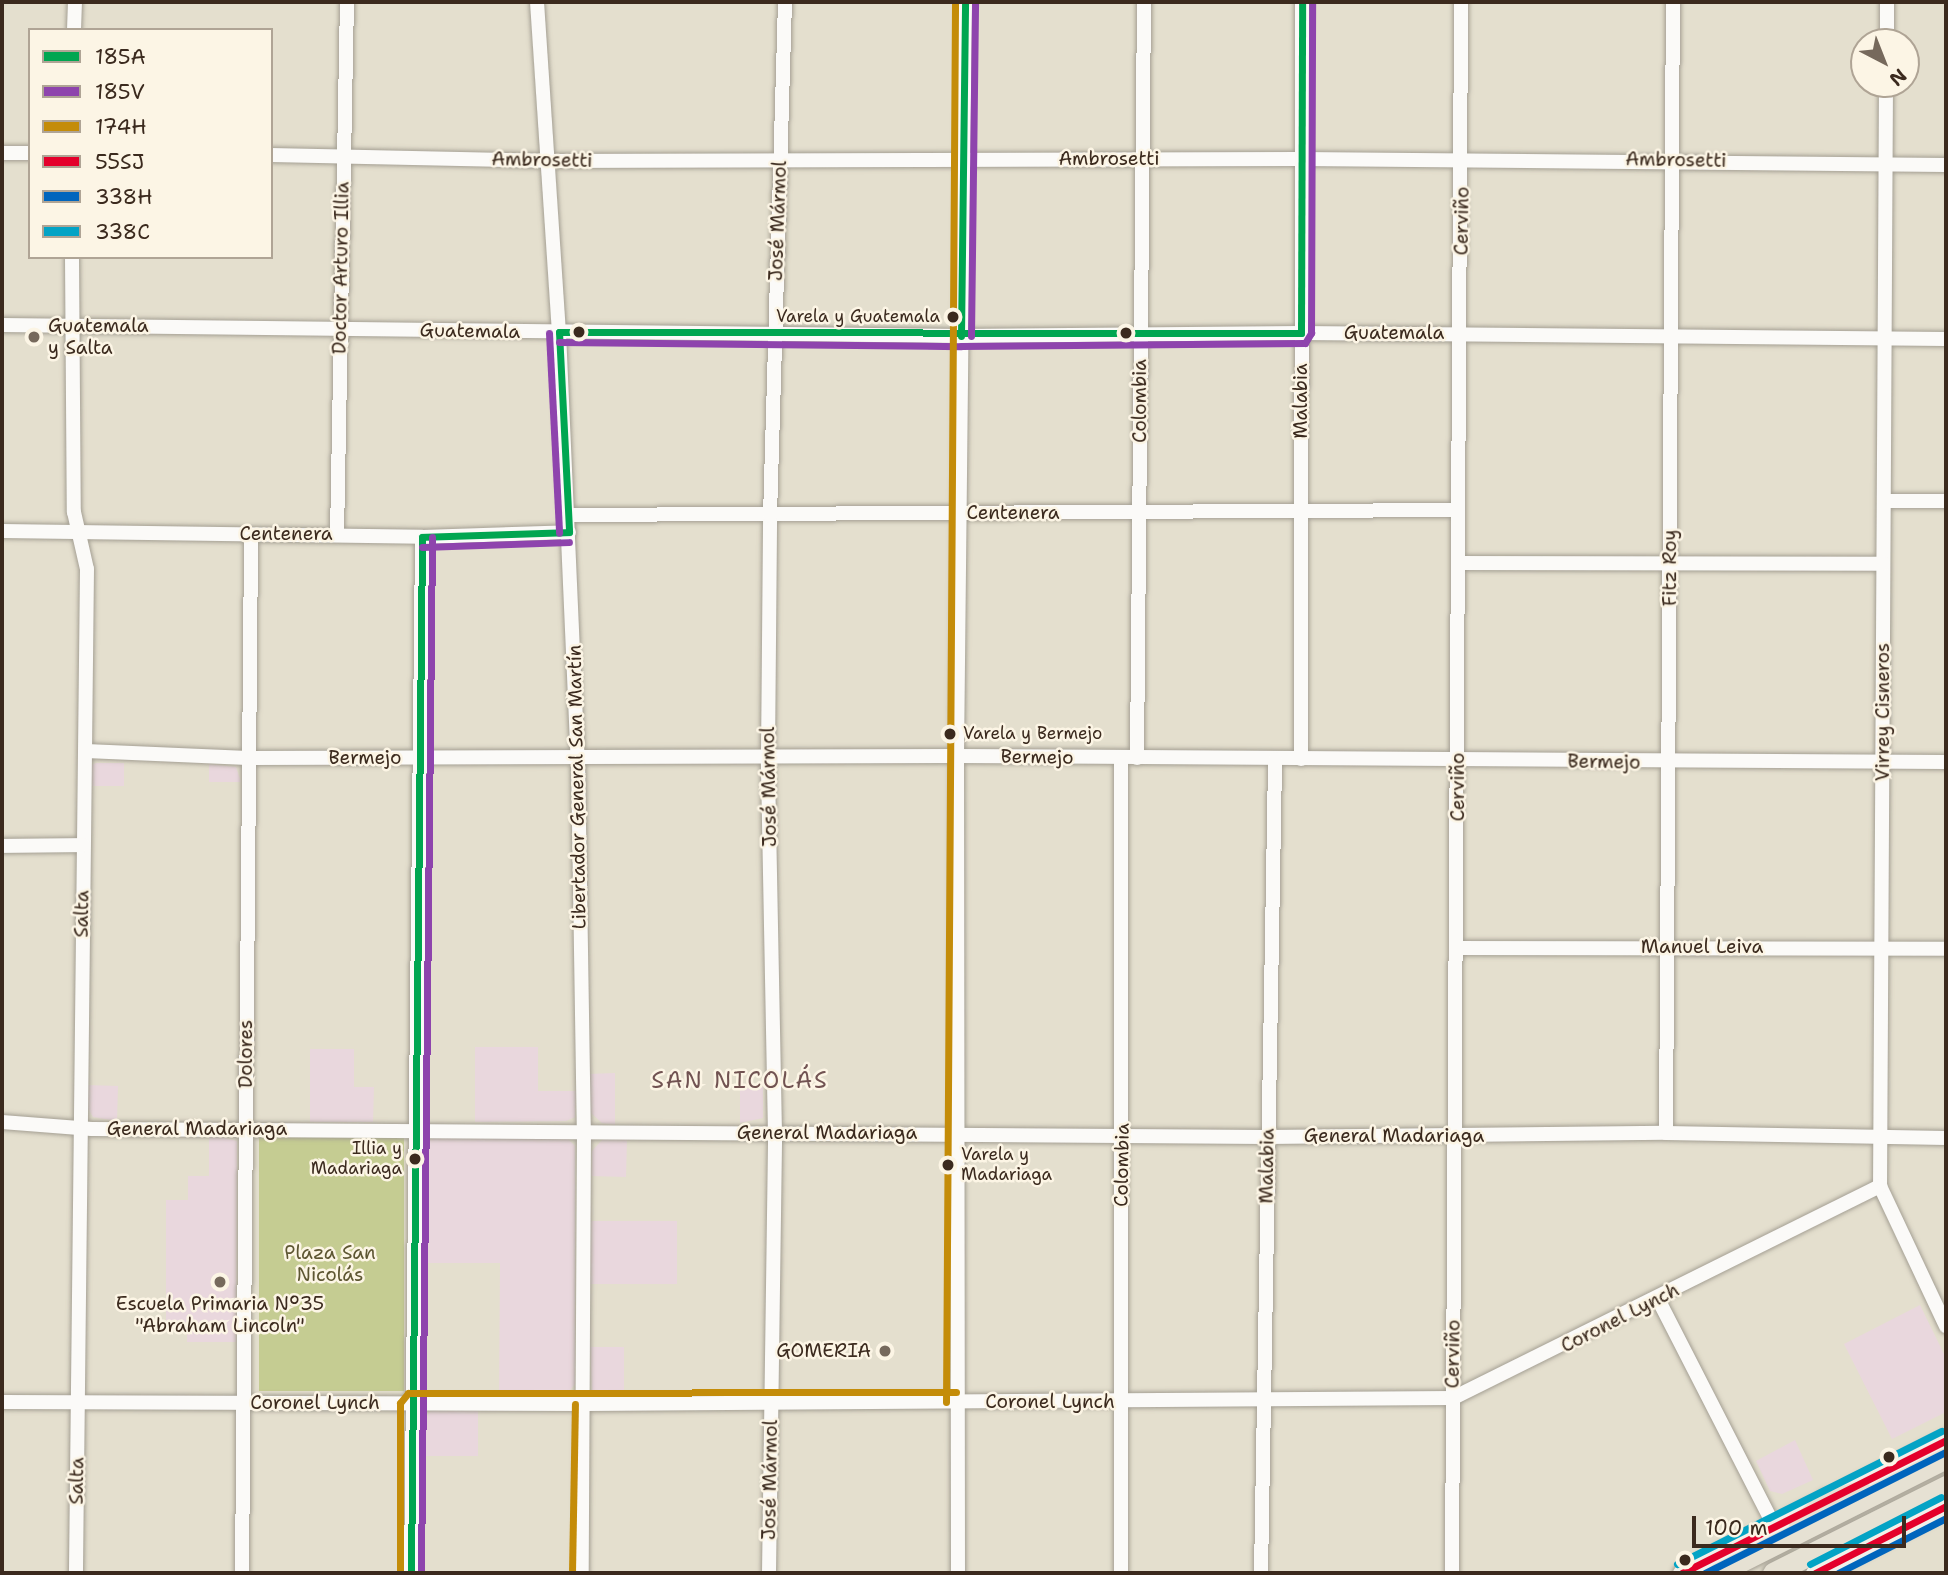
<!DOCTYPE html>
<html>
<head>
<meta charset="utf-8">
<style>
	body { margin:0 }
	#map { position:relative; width:1948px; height:1575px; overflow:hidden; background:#e4dfce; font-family:"Shantell Sans",sans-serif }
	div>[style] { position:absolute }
	.built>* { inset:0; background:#e9d7dd; transform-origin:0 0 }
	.green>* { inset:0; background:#c5cc92; transform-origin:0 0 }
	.roads { filter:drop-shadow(0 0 2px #a49f93) drop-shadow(0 0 2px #a49f93) }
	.street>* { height:14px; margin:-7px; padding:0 7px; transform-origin:7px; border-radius:7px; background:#fbfaf8 }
	.secondary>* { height:19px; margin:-9.5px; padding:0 9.5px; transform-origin:9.5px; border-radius:9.5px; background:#f2f0e9 }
	.primary>* { height:21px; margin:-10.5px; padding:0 10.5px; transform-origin:10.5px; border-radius:10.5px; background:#e6e1d3 }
	.bus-1>* { height:7px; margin:-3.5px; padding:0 3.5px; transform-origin:3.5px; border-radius:3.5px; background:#00a651 }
	.bus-2>* { height:7px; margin:-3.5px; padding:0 3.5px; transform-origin:3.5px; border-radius:3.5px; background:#8e44ad }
	.bus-3>* { height:7px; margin:-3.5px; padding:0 3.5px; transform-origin:3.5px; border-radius:3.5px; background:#c48c09 }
	.bus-4>* { height:7px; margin:-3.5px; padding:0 3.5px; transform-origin:3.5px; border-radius:3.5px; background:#e4002b }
	.bus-5>* { height:7px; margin:-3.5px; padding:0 3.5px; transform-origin:3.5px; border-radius:3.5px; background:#0065bd }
	.bus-6>* { height:7px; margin:-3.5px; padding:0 3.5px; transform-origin:3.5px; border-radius:3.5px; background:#03a3c5 }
	.dots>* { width:19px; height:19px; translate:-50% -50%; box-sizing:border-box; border:4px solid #fcf5e5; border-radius:50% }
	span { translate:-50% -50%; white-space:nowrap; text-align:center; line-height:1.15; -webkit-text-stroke:5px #fcf5e5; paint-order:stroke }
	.bus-label { font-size:17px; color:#3b2a1e }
	.right { translate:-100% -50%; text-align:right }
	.left { translate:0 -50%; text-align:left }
	.street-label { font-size:19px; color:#3b2a1e }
	.poi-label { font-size:19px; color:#3b2a1e }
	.park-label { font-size:19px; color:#5d5632 }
	.quarter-label { font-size:23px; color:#715352; letter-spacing:2px }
	.frame { position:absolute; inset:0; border:4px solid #3b2a1e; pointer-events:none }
	.legend { position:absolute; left:28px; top:28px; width:245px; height:231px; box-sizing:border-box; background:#fcf5e5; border:2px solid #afa495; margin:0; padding:9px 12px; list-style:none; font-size:21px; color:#3b2a1e }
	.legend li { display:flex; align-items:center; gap:14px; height:35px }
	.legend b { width:35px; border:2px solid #afa495 }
	.north { position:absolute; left:1850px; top:28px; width:70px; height:70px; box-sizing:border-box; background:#fcf5e5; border:2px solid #afa495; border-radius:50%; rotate:138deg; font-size:19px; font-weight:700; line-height:28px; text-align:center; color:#3b2a1e }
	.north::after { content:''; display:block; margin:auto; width:24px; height:32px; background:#76695c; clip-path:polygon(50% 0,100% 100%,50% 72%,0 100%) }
	.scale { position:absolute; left:1692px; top:1516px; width:214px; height:32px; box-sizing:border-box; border:4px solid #3b2a1e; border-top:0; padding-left:9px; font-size:21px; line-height:24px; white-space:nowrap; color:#3b2a1e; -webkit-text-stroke:5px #fcf5e5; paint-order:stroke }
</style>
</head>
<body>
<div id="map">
	<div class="built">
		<div style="clip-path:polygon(96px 763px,124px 763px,124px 786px,90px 786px,91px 765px)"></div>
		<div style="clip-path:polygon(209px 764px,236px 767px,241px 782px,209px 782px)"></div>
		<div style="clip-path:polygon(475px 1047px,538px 1047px,538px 1091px,576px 1091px,575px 1117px,566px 1121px,475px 1122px)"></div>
		<div style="clip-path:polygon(310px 1049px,354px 1049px,354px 1087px,374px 1087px,373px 1122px,310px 1122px)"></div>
		<div style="clip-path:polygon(615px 1073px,615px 1125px,602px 1123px,590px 1112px,588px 1074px)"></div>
		<div style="clip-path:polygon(86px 1085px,118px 1086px,117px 1121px,93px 1117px,87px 1107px)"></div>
		<div style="clip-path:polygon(763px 1087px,763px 1118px,740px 1123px,740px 1088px)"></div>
		<div style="clip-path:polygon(209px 1134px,237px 1141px,236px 1342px,187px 1342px,187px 1324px,166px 1324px,166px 1200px,188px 1200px,188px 1176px,209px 1176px)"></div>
		<div style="clip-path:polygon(434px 1136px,566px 1137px,575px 1146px,575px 1384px,567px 1394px,499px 1396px,500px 1263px,421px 1263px,422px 1150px)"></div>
		<div style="clip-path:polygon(604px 1138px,627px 1139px,626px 1177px,591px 1176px,592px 1151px)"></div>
		<div style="left:589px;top:1221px;width:88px;height:63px"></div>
		<div style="clip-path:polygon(1920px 1305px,1946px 1358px,1946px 1412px,1892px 1439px,1844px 1344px)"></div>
		<div style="clip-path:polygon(590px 1347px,624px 1347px,624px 1397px,599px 1397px,592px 1391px)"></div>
		<div style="clip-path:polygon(431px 1411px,478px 1411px,478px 1456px,420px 1456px,420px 1425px)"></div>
		<div style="clip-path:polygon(1795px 1440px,1813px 1480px,1782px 1494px,1770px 1491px,1756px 1461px)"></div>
	</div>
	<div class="green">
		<div style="left:259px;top:1135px;width:145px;height:256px"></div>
	</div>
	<div class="roads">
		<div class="street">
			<div style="left:537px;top:2px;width:331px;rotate:86.2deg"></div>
			<div style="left:559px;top:332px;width:427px;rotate:87.5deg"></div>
			<div style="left:578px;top:759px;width:373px;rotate:89.1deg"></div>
			<div style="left:584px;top:1132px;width:441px;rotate:90.3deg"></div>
			<div style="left:74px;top:30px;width:28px;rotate:-88deg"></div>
			<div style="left:1887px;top:42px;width:40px;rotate:-90deg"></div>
			<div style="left:1886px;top:84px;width:1102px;rotate:90.31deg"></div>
			<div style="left:1880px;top:1186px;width:155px;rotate:64.8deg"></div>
			<div style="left:2px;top:153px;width:28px"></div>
			<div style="left:271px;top:155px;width:276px;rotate:1.2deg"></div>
			<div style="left:547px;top:161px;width:754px;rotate:-0.15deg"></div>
			<div style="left:1301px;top:159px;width:645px;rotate:0.53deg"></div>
			<div style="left:72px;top:257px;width:255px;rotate:89.6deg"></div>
			<div style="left:74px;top:512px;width:58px;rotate:77.2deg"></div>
			<div style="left:87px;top:569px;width:1004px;rotate:90.63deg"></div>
			<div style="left:2px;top:325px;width:959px;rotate:0.66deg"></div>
			<div style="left:961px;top:336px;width:340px;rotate:-0.5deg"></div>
			<div style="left:1301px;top:333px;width:645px;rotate:0.53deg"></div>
			<div style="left:1884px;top:501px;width:62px"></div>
			<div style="left:569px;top:515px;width:889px;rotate:-0.32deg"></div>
			<div style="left:2px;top:531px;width:420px;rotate:0.8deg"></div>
			<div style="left:422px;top:537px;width:147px;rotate:-1.9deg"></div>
			<div style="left:337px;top:535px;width:533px;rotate:-88.93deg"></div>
			<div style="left:1459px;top:563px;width:424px;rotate:0.1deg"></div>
			<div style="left:86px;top:751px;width:162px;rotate:2.5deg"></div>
			<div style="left:248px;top:758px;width:709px;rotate:-0.16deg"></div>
			<div style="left:957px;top:756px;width:989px;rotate:0.35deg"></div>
			<div style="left:1137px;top:758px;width:756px;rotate:-89.47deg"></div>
			<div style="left:1301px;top:759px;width:757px;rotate:-89.92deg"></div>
			<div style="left:2px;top:846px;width:81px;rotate:-0.7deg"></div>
			<div style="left:1457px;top:948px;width:489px;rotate:0.1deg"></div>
			<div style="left:2px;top:1122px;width:90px;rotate:4.4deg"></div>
			<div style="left:92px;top:1129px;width:1175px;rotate:0.39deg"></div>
			<div style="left:1267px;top:1137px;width:399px;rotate:-0.6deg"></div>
			<div style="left:1666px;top:1133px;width:280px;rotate:1deg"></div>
			<div style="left:1666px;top:1133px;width:1131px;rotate:-89.65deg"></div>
			<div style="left:1658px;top:1299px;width:255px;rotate:62.9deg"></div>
			<div style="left:2px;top:1402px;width:583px;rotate:0.2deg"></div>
			<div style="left:585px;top:1404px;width:868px;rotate:-0.4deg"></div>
			<div style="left:1453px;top:1398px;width:477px;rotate:-26.4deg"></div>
			<div style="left:242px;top:1573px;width:1038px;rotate:-89.5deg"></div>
			<div style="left:411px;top:1573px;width:1036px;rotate:-89.39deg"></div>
			<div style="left:769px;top:1573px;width:439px;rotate:-89.2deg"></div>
			<div style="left:775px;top:1134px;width:378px;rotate:-91.1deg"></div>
			<div style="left:768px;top:756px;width:240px;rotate:-89.5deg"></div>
			<div style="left:770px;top:516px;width:514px;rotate:-88.33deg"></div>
			<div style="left:958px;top:1573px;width:817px;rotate:-90.07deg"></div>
			<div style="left:957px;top:756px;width:754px;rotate:-89.39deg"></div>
			<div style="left:1121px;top:1573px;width:815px;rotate:-90deg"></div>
			<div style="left:1261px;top:1573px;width:814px;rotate:-89.01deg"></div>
			<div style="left:1452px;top:1573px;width:1571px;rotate:-89.67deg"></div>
		</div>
		<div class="secondary">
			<div style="left:1841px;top:1493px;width:118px;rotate:-26.8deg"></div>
			<div style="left:1682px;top:1573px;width:148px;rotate:-26.9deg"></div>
			<div style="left:1815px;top:1573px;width:147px;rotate:-27.1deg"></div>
		</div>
		<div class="primary">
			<div style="left:1799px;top:1525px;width:37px;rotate:-43deg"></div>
			<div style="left:1826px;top:1500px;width:36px;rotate:-14deg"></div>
			<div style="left:1718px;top:1573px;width:255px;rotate:-26.8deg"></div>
			<div style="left:1773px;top:1573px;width:194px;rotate:-26.7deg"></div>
		</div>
	</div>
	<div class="bus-1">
		<div style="left:559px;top:332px;width:742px;rotate:0.08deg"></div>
		<div style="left:1301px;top:333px;width:331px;rotate:-89.8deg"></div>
		<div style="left:559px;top:332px;width:200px;rotate:87.1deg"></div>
		<div style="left:961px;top:336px;width:334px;rotate:-89.3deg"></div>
		<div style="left:422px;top:537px;width:147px;rotate:-1.9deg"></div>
		<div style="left:411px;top:1573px;width:1036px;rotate:-89.39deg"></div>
	</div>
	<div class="bus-2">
		<div style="left:549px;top:333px;width:200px;rotate:87.1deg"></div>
		<div style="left:971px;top:336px;width:334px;rotate:-89.3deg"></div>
		<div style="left:559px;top:342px;width:402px;rotate:0.6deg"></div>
		<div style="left:961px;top:346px;width:344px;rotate:-0.5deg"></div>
		<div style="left:1305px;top:343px;width:12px;rotate:-59deg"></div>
		<div style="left:1311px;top:333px;width:331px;rotate:-89.8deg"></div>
		<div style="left:422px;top:547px;width:147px;rotate:-1.9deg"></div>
		<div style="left:421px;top:1573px;width:1036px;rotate:-89.39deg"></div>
	</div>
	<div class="bus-3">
		<div style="left:946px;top:1402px;width:1400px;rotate:-89.63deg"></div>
		<div style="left:400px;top:1573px;width:170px;rotate:-90deg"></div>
		<div style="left:400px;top:1403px;width:13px;rotate:-51deg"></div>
		<div style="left:408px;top:1393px;width:548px;rotate:-0.1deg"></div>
		<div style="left:572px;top:1573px;width:169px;rotate:-89deg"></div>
	</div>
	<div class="bus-4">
		<div style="left:1682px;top:1573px;width:296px;rotate:-26.7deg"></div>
		<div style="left:1815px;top:1573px;width:147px;rotate:-27.1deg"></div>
	</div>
	<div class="bus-5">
		<div style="left:1705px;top:1573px;width:270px;rotate:-26.7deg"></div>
		<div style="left:1838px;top:1573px;width:121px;rotate:-27deg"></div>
	</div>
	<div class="bus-6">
		<div style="left:1677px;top:1564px;width:296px;rotate:-26.7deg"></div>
		<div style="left:1810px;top:1564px;width:147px;rotate:-27.1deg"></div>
	</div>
	<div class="dots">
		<div style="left:953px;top:317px;background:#3b2a1e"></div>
		<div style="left:579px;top:332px;background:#3b2a1e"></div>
		<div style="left:1126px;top:333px;background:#3b2a1e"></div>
		<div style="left:34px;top:337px;background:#76695c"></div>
		<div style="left:950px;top:734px;background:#3b2a1e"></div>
		<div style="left:415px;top:1159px;background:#3b2a1e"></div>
		<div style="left:948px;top:1165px;background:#3b2a1e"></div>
		<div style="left:220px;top:1282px;background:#76695c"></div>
		<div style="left:885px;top:1351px;background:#76695c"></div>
		<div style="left:1889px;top:1457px;background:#3b2a1e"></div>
		<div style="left:1685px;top:1560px;background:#3b2a1e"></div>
	</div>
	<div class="bus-label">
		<span class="right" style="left:940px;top:317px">Varela y Guatemala</span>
		<span class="left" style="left:963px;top:734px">Varela y Bermejo</span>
		<span class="right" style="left:402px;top:1159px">Illia y<br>Madariaga</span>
		<span class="left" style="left:961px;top:1165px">Varela y<br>Madariaga</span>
	</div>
	<div class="street-label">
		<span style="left:1109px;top:159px">Ambrosetti</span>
		<span style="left:542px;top:160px;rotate:1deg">Ambrosetti</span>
		<span style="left:1676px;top:160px;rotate:1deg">Ambrosetti</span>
		<span style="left:778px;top:221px;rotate:-88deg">José Mármol</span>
		<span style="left:1462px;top:221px;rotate:-89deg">Cerviño</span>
		<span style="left:341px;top:268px;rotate:-89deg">Doctor Arturo Illia</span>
		<span style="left:470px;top:331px;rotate:1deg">Guatemala</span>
		<span style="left:1394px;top:333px">Guatemala</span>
		<span style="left:1140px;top:401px;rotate:-90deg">Colombia</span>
		<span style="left:1301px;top:401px;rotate:-90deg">Malabia</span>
		<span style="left:1013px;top:513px">Centenera</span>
		<span style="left:286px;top:534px">Centenera</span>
		<span style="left:1670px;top:568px;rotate:-90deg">Fitz Roy</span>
		<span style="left:1883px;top:712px;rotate:-90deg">Virrey Cisneros</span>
		<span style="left:1037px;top:757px;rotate:1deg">Bermejo</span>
		<span style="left:365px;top:758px">Bermejo</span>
		<span style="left:1604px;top:762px;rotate:1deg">Bermejo</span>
		<span style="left:577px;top:787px;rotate:-91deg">Libertador General San Martín</span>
		<span style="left:769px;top:787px;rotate:-91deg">José Mármol</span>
		<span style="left:1458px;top:787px;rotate:-90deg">Cerviño</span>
		<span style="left:82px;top:914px;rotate:-89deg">Salta</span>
		<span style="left:1702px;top:947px">Manuel Leiva</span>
		<span style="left:246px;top:1054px;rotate:-90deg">Dolores</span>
		<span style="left:197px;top:1129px">General Madariaga</span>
		<span style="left:827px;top:1133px">General Madariaga</span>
		<span style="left:1394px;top:1136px">General Madariaga</span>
		<span style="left:1122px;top:1165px;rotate:-89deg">Colombia</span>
		<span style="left:1267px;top:1166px;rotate:-89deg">Malabia</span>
		<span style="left:1620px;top:1318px;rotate:-27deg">Coronel Lynch</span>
		<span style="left:1453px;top:1354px;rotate:-89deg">Cerviño</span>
		<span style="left:1050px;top:1402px">Coronel Lynch</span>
		<span style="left:315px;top:1403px">Coronel Lynch</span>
		<span style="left:770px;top:1480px;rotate:-89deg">José Mármol</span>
		<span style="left:77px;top:1481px;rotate:-89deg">Salta</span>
	</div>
	<div class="poi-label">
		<span class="left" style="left:48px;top:337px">Guatemala<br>y Salta</span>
		<span style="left:220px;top:1315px">Escuela Primaria N°35<br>"Abraham Lincoln"</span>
		<span class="right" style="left:871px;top:1351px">GOMERIA</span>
	</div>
	<div class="park-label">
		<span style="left:330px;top:1264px">Plaza San<br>Nicolás</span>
	</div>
	<div class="quarter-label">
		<span style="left:740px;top:1080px">SAN NICOLÁS</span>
	</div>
	<div class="frame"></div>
	<ul class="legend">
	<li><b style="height:9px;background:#00a651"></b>185A</li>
	<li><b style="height:9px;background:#8e44ad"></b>185V</li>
	<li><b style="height:9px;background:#c48c09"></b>174H</li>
	<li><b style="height:9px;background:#e4002b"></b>55SJ</li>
	<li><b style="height:9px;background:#0065bd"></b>338H</li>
	<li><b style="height:9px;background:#03a3c5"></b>338C</li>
	</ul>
	<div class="north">N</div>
	<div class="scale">100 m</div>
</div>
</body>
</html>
